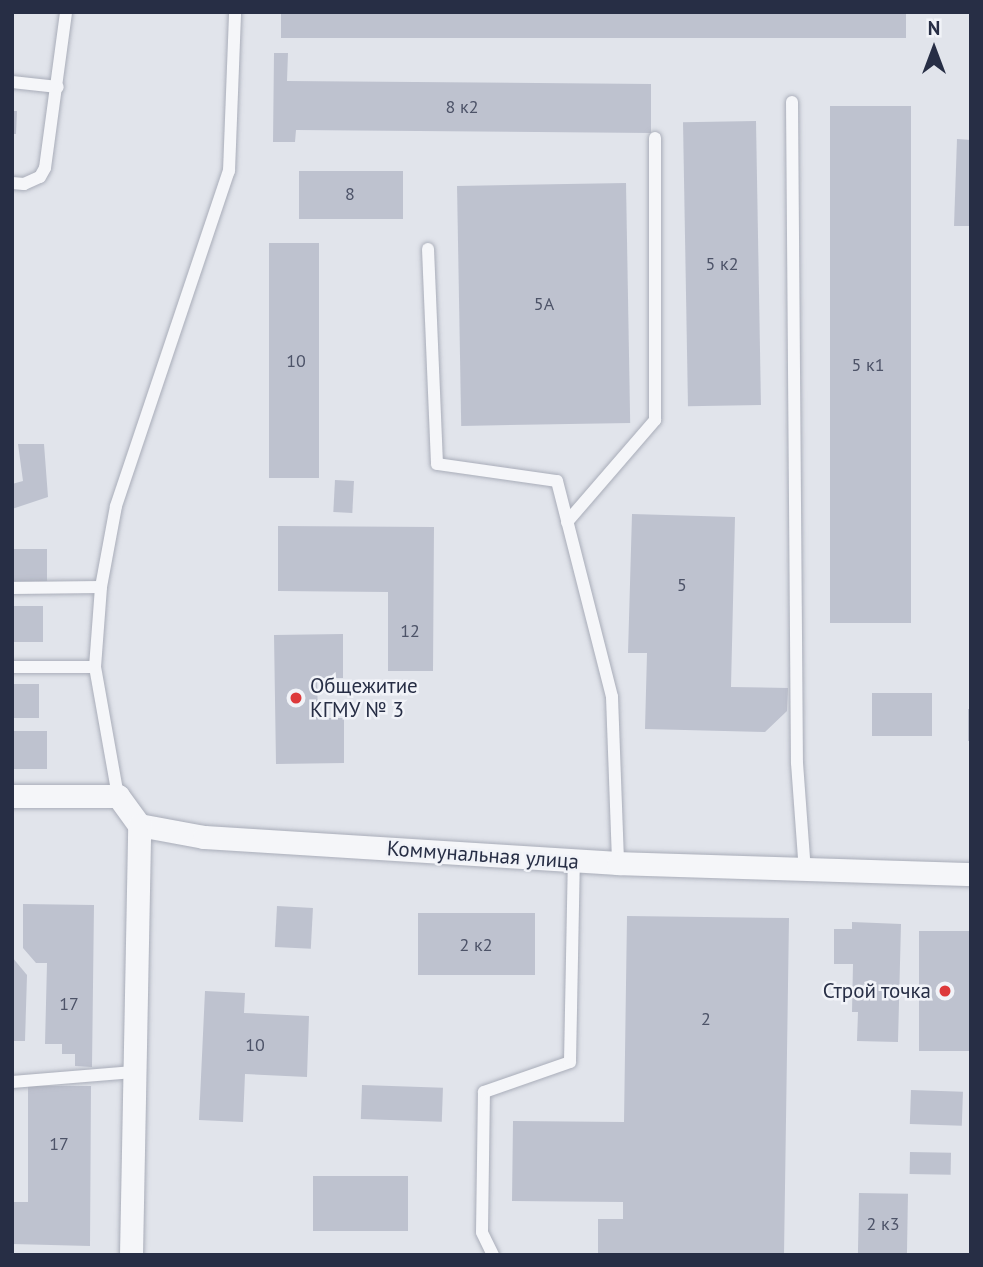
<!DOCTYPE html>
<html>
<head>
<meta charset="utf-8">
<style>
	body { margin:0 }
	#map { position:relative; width:983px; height:1267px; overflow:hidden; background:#e1e4eb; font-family:"PT Sans",sans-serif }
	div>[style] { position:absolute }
	.building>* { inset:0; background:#bec2cf; transform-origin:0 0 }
	.roads { filter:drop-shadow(0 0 2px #a9adb9) drop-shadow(0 0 2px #a9adb9) }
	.lane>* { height:12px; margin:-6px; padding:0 6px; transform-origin:6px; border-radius:6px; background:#f5f6f9 }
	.street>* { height:23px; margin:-11.5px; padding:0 11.5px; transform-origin:11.5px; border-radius:11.5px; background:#f5f6f9 }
	.dots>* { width:19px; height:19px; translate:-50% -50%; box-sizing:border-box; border:4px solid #f1f3f8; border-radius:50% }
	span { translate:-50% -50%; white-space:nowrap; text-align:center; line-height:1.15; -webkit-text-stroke:5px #f1f3f8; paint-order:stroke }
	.number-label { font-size:18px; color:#4d5368 }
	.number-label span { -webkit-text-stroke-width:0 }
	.poi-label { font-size:21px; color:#272e45 }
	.left { translate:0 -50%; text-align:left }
	.right { translate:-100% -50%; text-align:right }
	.street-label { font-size:21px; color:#272e45 }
	.frame { position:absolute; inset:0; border:14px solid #272e45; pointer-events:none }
	.north { position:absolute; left:899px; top:14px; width:70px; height:70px; -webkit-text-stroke:5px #f1f3f8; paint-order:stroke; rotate:0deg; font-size:19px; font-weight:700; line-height:28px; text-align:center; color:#272e45 }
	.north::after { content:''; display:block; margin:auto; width:24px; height:32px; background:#272e45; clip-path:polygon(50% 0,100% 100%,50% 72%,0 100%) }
</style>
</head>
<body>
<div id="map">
	<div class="building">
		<div style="left:281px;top:12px;width:625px;height:26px"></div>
		<div style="clip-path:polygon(274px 53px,288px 53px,287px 81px,651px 84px,651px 133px,296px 130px,295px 142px,273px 142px)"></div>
		<div style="left:911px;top:106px;width:517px;height:81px;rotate:90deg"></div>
		<div style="clip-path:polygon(12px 111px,17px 111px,16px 134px,12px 134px)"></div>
		<div style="left:756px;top:121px;width:284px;height:73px;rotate:89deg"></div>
		<div style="clip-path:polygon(957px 139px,971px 140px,971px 226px,954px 226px)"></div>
		<div style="left:299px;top:171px;width:104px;height:48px"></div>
		<div style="left:626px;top:183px;width:240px;height:169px;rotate:89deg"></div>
		<div style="left:269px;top:243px;width:50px;height:235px"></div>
		<div style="clip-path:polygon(18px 444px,44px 444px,48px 497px,12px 509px,12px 484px,23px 481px)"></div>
		<div style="left:335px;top:480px;width:19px;height:32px;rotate:3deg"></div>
		<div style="clip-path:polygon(632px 514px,735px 517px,731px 687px,788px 688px,787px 711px,765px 732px,645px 729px,647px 653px,628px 653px)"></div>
		<div style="clip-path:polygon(278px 526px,434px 527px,433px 671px,388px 671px,388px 592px,278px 591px)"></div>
		<div style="left:12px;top:549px;width:35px;height:32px"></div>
		<div style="left:12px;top:606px;width:31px;height:36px"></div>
		<div style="clip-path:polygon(343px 634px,343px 678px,317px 678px,318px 718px,344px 718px,344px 763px,276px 764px,274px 635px)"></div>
		<div style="left:12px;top:684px;width:27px;height:34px"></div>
		<div style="left:872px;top:693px;width:60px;height:43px"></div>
		<div style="left:968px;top:709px;width:3px;height:32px"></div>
		<div style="left:12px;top:731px;width:35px;height:38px"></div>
		<div style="clip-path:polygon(23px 904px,94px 905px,92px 1067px,75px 1066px,75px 1054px,62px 1054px,62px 1044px,45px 1044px,47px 963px,36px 963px,23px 948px)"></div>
		<div style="left:277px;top:906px;width:36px;height:41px;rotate:3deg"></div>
		<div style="left:418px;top:913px;width:117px;height:62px"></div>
		<div style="clip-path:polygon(627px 916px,789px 918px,784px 1255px,598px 1255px,598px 1219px,623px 1219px,623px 1202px,512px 1201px,513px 1121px,624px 1122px)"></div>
		<div style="clip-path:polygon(852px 922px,901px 924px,898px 1042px,857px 1041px,858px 1012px,852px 1012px,853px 964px,834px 964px,834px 929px,852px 929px)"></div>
		<div style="left:919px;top:931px;width:52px;height:120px"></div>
		<div style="clip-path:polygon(12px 957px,27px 975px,25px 1041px,12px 1041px)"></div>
		<div style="clip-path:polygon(205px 991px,245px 993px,244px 1013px,309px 1016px,307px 1077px,245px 1074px,243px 1122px,199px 1120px)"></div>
		<div style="left:362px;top:1085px;width:81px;height:34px;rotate:2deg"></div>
		<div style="clip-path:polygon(28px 1086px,91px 1086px,90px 1246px,12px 1244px,12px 1202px,28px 1202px)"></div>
		<div style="left:911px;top:1090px;width:52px;height:34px;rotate:2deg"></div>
		<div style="left:910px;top:1152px;width:41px;height:22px;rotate:1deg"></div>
		<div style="left:408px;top:1176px;width:55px;height:95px;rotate:90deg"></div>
		<div style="left:859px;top:1193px;width:49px;height:62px;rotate:1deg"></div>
	</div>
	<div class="roads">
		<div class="lane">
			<div style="left:12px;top:82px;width:46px;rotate:6.2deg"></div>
			<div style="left:792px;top:102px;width:661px;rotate:89.57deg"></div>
			<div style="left:797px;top:763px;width:108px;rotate:85.8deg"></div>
			<div style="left:12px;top:183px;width:12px;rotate:5deg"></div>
			<div style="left:24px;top:184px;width:17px;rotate:-24deg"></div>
			<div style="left:40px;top:177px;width:10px;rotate:-61deg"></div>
			<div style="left:45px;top:168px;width:157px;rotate:-82.3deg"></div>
			<div style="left:428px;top:249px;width:215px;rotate:87.6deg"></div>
			<div style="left:437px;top:464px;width:121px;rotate:8.1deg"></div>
			<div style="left:557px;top:481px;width:223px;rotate:75.7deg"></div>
			<div style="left:612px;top:697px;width:166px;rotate:87.9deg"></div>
			<div style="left:567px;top:522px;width:135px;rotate:-49.2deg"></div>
			<div style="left:655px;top:420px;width:282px;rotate:-90deg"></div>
			<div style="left:12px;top:588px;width:89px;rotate:-0.6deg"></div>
			<div style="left:12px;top:667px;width:83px"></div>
			<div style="left:118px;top:796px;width:131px;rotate:-100.1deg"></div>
			<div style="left:95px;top:667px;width:80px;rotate:-85.7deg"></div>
			<div style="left:101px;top:587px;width:82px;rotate:-79.5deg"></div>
			<div style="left:116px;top:506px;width:354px;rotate:-71.4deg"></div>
			<div style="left:229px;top:171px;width:159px;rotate:-87.8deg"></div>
			<div style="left:12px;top:1082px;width:122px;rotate:-4.7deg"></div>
			<div style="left:493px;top:1255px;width:25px;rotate:-116deg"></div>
			<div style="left:482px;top:1232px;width:140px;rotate:-89.2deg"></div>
			<div style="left:484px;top:1092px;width:91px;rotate:-19.2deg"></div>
			<div style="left:570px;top:1062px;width:201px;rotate:-88.9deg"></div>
		</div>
		<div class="street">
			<div style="left:12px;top:796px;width:106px"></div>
			<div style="left:118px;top:796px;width:36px;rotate:54deg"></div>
			<div style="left:139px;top:825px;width:66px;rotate:10.5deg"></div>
			<div style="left:204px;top:837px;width:415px;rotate:3.6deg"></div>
			<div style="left:618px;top:863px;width:353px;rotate:1.8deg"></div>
			<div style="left:131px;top:1255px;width:430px;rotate:-88.9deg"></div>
		</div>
	</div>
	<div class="dots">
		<div style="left:296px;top:698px;background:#dd393b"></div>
		<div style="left:945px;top:991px;background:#dd393b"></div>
	</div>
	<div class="number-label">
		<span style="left:462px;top:107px">8 к2</span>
		<span style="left:350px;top:194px">8</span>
		<span style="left:722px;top:264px">5 к2</span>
		<span style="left:544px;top:304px">5А</span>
		<span style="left:296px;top:361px">10</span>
		<span style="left:868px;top:365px">5 к1</span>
		<span style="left:682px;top:585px">5</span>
		<span style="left:410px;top:631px">12</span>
		<span style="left:476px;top:945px">2 к2</span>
		<span style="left:69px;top:1004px">17</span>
		<span style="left:706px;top:1019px">2</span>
		<span style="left:255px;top:1045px">10</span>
		<span style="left:59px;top:1144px">17</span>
		<span style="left:883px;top:1224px">2 к3</span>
	</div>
	<div class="poi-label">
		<span class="left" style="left:310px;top:698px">Общежитие<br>КГМУ № 3</span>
		<span class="right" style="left:931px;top:991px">Строй точка</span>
	</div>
	<div class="street-label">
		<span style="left:483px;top:855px;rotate:4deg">Коммунальная улица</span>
	</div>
	<div class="frame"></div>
	<div class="north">N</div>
</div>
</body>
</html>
